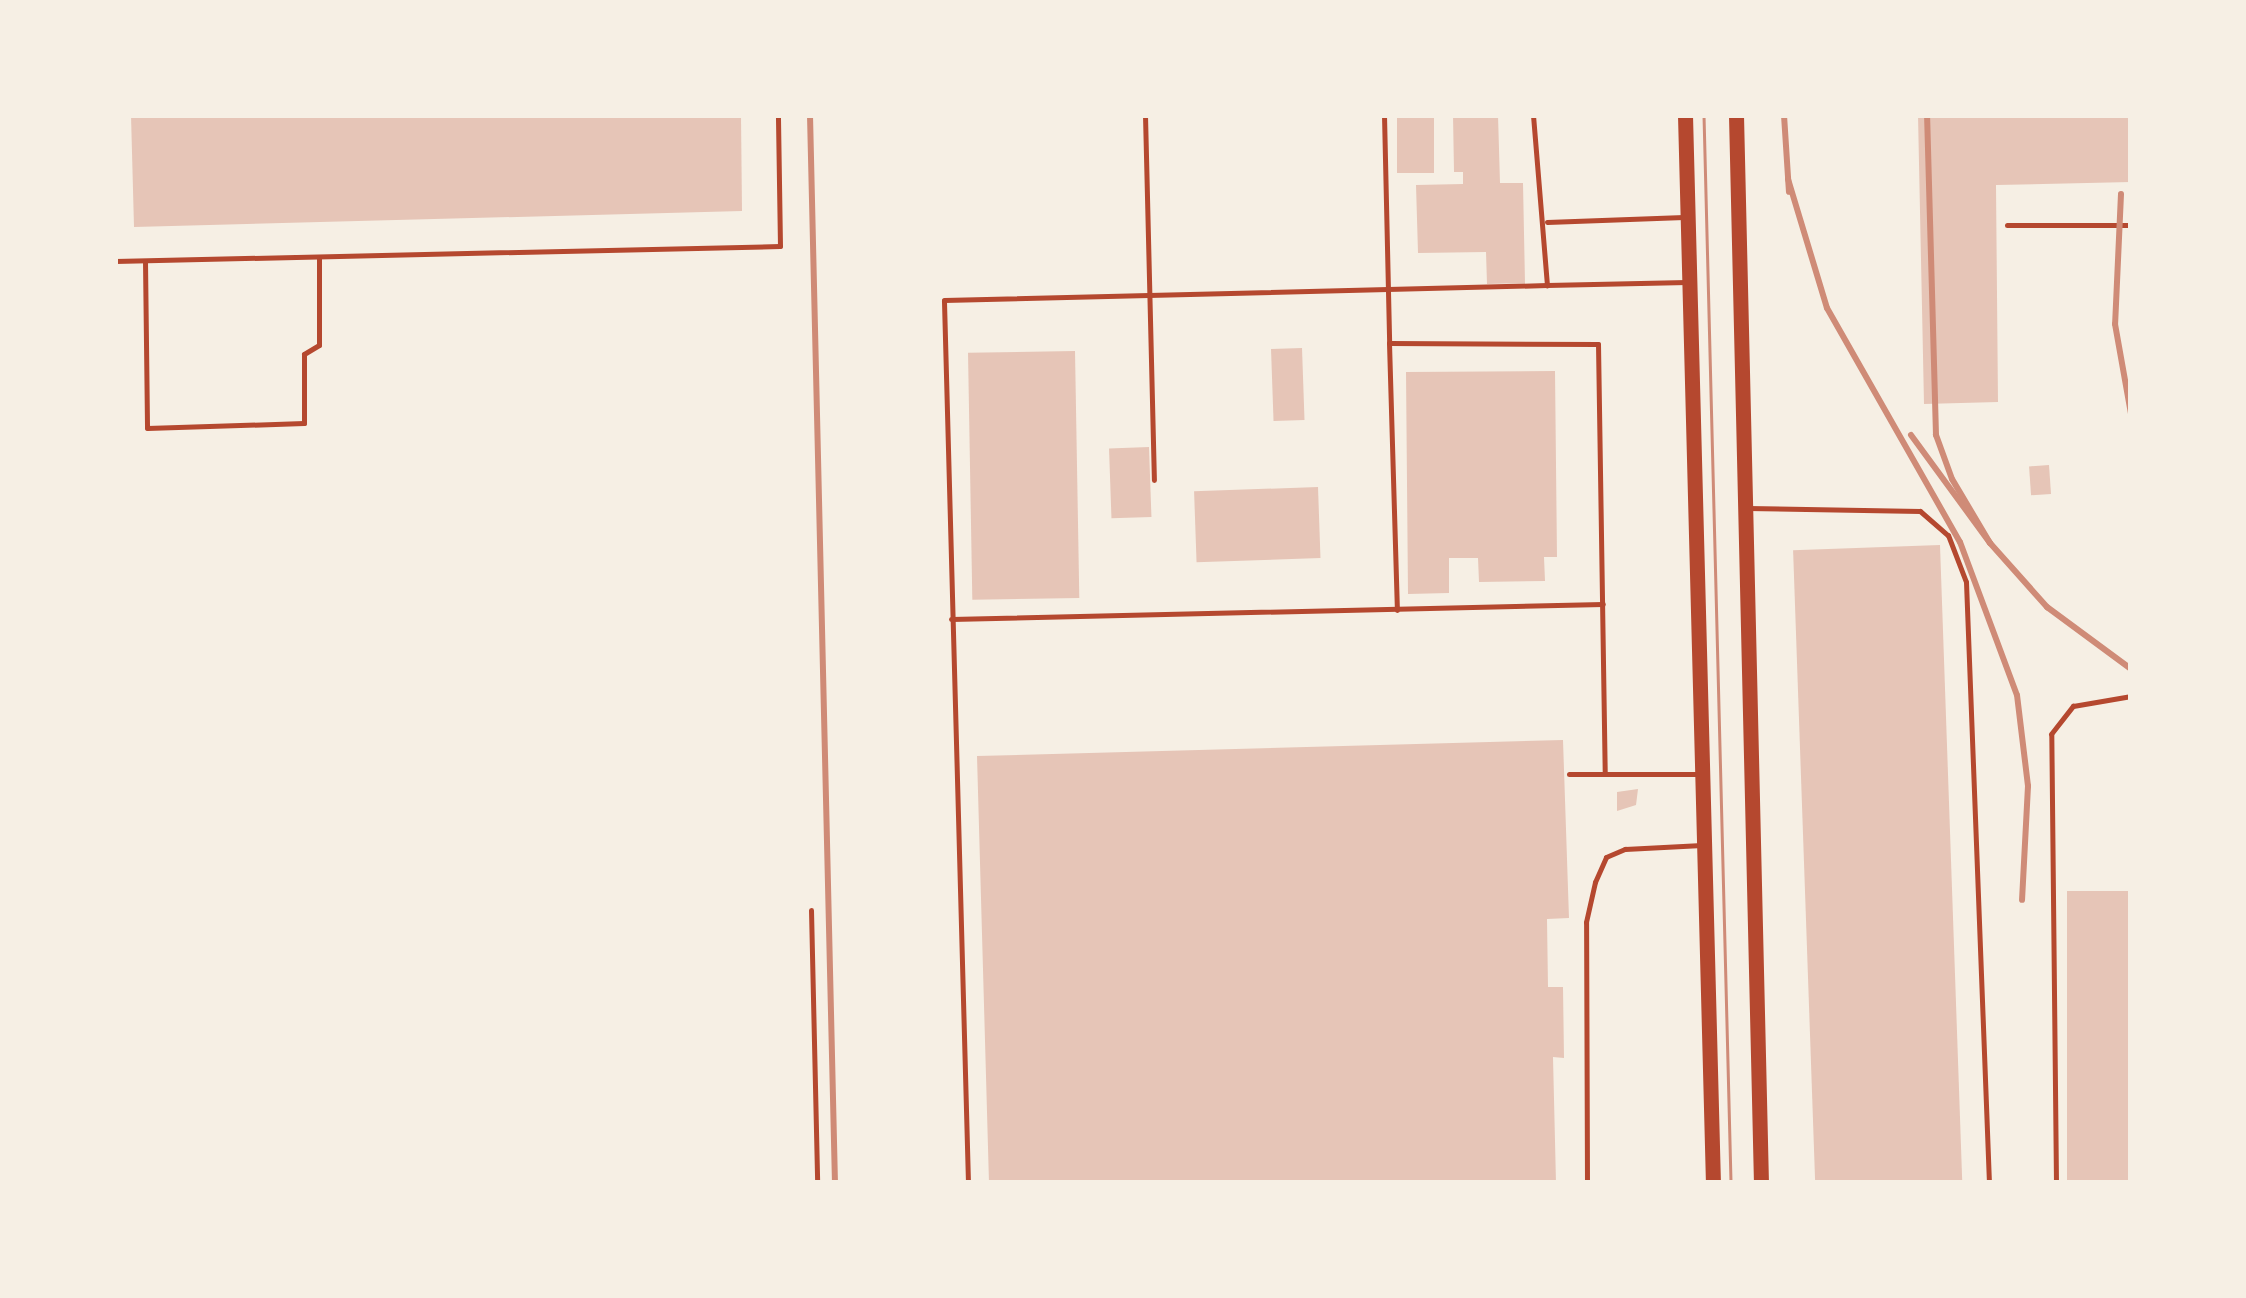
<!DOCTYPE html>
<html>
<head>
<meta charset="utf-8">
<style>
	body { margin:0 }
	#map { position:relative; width:2246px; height:1298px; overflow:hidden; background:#f6efe4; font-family:Mulish,sans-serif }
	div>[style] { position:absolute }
	.building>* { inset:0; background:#e6c5b7; transform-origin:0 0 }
	.service>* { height:5px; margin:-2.5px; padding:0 2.5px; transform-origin:2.5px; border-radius:2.5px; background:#b5482f }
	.primary>* { height:15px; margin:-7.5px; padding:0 7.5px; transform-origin:7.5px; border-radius:7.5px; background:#b5482f }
	.tram>* { height:2.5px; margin:-1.25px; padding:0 1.25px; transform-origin:1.25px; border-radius:1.25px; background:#cf8b77 }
	.rail>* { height:6px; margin:-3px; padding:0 3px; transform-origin:3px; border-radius:3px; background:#cf8b77 }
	span { translate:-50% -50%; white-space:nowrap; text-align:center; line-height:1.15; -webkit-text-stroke:8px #f6efe4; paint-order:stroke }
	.frame { position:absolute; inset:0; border:118px solid #f6efe4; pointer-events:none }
</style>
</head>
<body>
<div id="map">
	<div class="building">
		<div style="clip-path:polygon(131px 115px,741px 115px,742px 211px,134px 227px)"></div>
		<div style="left:1397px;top:115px;width:37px;height:58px"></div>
		<div style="clip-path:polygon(1453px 115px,1498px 115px,1500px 183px,1523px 183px,1525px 283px,1487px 284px,1486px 252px,1418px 253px,1416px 185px,1463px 184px,1463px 172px,1454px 172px)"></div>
		<div style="clip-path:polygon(1918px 115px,2131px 115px,2131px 182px,1996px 185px,1998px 402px,1924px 404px)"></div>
		<div style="left:1302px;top:348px;width:72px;height:31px;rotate:88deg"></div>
		<div style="left:1075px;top:351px;width:247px;height:107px;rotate:89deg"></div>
		<div style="clip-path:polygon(1555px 371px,1557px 557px,1544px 557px,1545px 581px,1479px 582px,1478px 558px,1449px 558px,1449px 593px,1408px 594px,1406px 372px)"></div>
		<div style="left:1149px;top:447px;width:70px;height:40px;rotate:88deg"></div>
		<div style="left:2049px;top:465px;width:29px;height:20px;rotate:86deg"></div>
		<div style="left:1318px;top:487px;width:71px;height:124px;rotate:88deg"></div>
		<div style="left:1940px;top:545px;width:638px;height:147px;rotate:88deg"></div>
		<div style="clip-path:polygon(1563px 740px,1569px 918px,1547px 919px,1548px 987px,1563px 987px,1564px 1058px,1553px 1057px,1556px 1183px,989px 1183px,977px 756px)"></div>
		<div style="clip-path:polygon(1638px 789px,1636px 805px,1617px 811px,1617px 792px)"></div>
		<div style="left:2067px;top:891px;width:64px;height:292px"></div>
	</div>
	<div class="service">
		<div style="left:1145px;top:115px;width:365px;rotate:88.6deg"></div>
		<div style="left:1384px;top:115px;width:228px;rotate:88.7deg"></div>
		<div style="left:1389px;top:343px;width:209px;rotate:0.3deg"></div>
		<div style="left:1598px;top:344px;width:430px;rotate:89.1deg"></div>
		<div style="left:1533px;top:115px;width:171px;rotate:85.3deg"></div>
		<div style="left:1547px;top:285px;width:140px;rotate:-1.2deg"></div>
		<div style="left:1547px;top:222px;width:137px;rotate:-2.1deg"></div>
		<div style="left:2007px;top:225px;width:124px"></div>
		<div style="left:115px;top:261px;width:665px;rotate:-1.29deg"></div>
		<div style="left:780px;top:246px;width:131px;rotate:-90.9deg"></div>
		<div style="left:145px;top:261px;width:167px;rotate:89.3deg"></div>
		<div style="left:147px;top:428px;width:157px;rotate:-1.8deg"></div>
		<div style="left:304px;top:423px;width:69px;rotate:-90deg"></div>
		<div style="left:304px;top:354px;width:17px;rotate:-31deg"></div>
		<div style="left:319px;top:345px;width:87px;rotate:-90deg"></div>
		<div style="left:1389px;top:343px;width:267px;rotate:88.3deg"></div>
		<div style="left:1747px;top:508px;width:173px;rotate:1deg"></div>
		<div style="left:1920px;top:511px;width:37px;rotate:41deg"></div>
		<div style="left:1948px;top:535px;width:50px;rotate:69deg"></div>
		<div style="left:1966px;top:582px;width:601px;rotate:87.81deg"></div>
		<div style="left:951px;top:619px;width:652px;rotate:-1.32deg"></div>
		<div style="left:1569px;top:774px;width:130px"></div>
		<div style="left:811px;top:910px;width:273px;rotate:88.7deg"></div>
		<div style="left:968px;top:1183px;width:883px;rotate:-91.56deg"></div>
		<div style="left:944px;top:300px;width:603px;rotate:-1.42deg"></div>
		<div style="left:1587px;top:1183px;width:261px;rotate:-90.2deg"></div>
		<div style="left:1586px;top:922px;width:41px;rotate:-77.3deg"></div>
		<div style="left:1595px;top:882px;width:27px;rotate:-66deg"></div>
		<div style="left:1606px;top:857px;width:21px;rotate:-23deg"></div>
		<div style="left:1625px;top:849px;width:77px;rotate:-3deg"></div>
		<div style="left:2056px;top:1183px;width:449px;rotate:-90.6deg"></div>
		<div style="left:2051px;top:734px;width:36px;rotate:-52deg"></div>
		<div style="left:2073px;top:706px;width:59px;rotate:-9.8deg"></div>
	</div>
	<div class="primary">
		<div style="left:1685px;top:115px;width:1068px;rotate:88.5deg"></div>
		<div style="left:1736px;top:115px;width:1068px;rotate:88.66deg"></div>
	</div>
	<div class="tram">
		<div style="left:1704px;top:115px;width:1068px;rotate:88.55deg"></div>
	</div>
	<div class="rail">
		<div style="left:810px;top:115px;width:1068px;rotate:88.66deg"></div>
		<div style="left:1784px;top:115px;width:77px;rotate:86.3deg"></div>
		<div style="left:1788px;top:179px;width:135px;rotate:73.2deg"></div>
		<div style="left:1827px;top:308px;width:269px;rotate:60.4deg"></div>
		<div style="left:1960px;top:542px;width:163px;rotate:69.6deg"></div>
		<div style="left:2017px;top:695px;width:92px;rotate:83.1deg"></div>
		<div style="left:2028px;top:786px;width:114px;rotate:93deg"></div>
		<div style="left:2121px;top:194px;width:130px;rotate:92.6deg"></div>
		<div style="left:2115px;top:324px;width:91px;rotate:79.9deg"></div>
		<div style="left:1911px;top:435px;width:134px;rotate:53.8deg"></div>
		<div style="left:1990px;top:543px;width:74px;rotate:-120.7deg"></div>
		<div style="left:1952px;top:479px;width:47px;rotate:-110deg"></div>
		<div style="left:1936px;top:435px;width:320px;rotate:-91.6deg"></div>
		<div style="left:1990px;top:543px;width:86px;rotate:48.3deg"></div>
		<div style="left:2047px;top:607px;width:104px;rotate:36.4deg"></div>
	</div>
	<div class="frame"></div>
</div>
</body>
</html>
